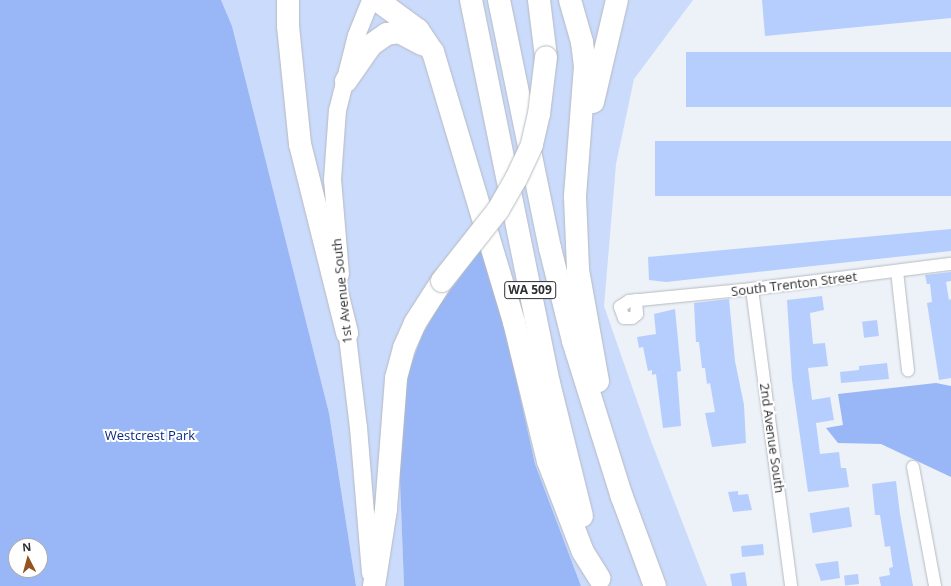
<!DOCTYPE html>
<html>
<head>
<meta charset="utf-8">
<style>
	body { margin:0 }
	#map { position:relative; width:951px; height:586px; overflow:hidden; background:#edf1f8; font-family:"Open Sans",sans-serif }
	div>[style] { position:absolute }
	.green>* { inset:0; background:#cbdbfc }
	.forest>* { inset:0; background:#99b7f6 }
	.building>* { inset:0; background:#b6cefe; transform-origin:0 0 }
	.roads { filter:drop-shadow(0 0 1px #b6bac1) drop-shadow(0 0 1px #b6bac1) }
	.street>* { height:12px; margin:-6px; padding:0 6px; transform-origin:6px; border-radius:6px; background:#fff }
	.secondary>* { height:17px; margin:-8.5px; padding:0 8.5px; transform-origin:8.5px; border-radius:8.5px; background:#fff }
	.highway>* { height:22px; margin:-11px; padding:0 11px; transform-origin:11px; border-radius:11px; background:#fff }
	.bridges { filter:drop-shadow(0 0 1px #b6bac1) drop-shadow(0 0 1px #b6bac1) }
	.highway-bridge>* { height:22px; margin:-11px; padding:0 11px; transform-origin:11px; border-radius:11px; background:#fff }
	span { translate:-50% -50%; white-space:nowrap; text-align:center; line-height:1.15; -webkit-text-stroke:4px #fff; paint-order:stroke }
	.shield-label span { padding:1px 3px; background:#fff; border:1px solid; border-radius:3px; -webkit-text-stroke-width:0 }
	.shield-label { font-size:12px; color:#2e2f32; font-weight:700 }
	.street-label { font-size:13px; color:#2e2f32 }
	.park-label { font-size:13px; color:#0a287f }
	.north { position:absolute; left:8px; top:538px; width:40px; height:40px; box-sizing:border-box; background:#fff; border:1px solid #abacad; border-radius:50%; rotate:354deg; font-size:11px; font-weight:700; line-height:16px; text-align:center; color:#2e2f32 }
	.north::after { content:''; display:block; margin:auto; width:14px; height:18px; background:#955320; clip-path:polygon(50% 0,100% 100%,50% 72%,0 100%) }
</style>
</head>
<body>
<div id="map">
	<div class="green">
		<div style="clip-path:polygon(221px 0,693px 0,634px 79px,616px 164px,604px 306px,651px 441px,707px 586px,581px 586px,535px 464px,486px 243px,438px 307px,422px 335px,409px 370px,399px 456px,404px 586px,356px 586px,329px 413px,232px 26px)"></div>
	</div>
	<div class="forest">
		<div style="clip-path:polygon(evenodd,0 0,221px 0,232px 26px,329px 413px,356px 586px,0 586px,0 0,16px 546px,40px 546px,40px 570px,16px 570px,16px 546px)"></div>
		<div style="clip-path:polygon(486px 242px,535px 464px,581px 586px,404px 586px,399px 456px,402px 402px,409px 370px,422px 335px,438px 307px)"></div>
		<div style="clip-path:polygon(936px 383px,951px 386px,951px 477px,881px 444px,838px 443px,826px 428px,843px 425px,838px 394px)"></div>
	</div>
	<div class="building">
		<div style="clip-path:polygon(762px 0,951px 0,951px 18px,765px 36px)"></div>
		<div style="left:951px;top:52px;width:55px;height:265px;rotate:90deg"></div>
		<div style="left:951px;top:141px;width:55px;height:296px;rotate:90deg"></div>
		<div style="clip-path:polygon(951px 229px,951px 251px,666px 282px,649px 280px,648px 257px)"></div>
		<div style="clip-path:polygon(951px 272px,951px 281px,946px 282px,949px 300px,951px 299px,951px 378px,939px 380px,927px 303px,932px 302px,930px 284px,927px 284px,925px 275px)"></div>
		<div style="clip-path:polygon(822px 296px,824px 310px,810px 313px,813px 344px,825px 343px,828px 366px,808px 368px,812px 400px,830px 397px,834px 420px,816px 423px,820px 454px,839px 452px,841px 468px,846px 468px,849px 487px,808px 492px,792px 380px,787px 300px)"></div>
		<div style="clip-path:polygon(729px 299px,735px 361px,744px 405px,746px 443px,712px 447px,705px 413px,715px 412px,710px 383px,707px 384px,705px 368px,702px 368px,699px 342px,696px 342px,694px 303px)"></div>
		<div style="clip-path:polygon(675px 309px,681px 371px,677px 372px,681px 426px,663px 428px,656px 374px,652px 375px,652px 370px,648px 371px,643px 347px,639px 348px,637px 337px,656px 334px,654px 314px)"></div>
		<div style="left:877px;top:320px;width:16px;height:15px;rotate:83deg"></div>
		<div style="clip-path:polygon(887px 363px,889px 379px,841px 383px,840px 372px,859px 370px,859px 366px)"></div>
		<div style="clip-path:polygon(896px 481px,900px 514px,913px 586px,881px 586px,879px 577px,890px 575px,889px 568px,893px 567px,890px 546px,885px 547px,880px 515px,875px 515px,872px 484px)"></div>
		<div style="clip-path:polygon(738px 491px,738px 495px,748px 494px,752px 510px,733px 512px,728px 492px)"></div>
		<div style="left:849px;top:507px;width:20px;height:40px;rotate:81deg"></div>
		<div style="left:763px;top:544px;width:11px;height:22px;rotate:85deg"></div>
		<div style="clip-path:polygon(838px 561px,840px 578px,821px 581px,815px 564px)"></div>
		<div style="clip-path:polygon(745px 572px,747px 586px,732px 586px,730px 574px)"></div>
		<div style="left:858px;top:574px;width:10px;height:14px;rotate:84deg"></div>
	</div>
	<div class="roads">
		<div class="street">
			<div style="left:897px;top:271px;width:100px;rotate:83.7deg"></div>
			<div style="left:752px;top:289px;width:300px;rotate:82.5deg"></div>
			<div style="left:636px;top:300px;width:14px;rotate:86deg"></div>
			<div style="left:637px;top:314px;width:6px;rotate:141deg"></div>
			<div style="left:632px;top:318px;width:8px;rotate:180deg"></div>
			<div style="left:624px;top:318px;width:12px;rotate:-110deg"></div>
			<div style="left:620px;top:307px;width:11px;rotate:-34deg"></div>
			<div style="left:629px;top:301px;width:124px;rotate:-5.6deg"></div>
			<div style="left:752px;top:289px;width:201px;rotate:-7.2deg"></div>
			<div style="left:913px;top:467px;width:121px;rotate:79.5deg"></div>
		</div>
		<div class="secondary">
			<div style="left:340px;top:274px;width:95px;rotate:-94.8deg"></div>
			<div style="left:332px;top:179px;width:69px;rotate:-85.9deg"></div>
			<div style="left:337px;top:110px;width:77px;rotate:-75.8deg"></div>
			<div style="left:356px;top:35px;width:38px;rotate:-68deg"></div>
			<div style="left:345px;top:320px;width:108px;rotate:83.1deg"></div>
			<div style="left:358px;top:427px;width:146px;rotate:85.3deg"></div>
		</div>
		<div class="highway">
			<div style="left:288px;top:0;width:26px;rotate:90deg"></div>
			<div style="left:288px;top:26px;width:119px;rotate:84.2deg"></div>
			<div style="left:300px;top:144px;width:195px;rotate:76deg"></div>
			<div style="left:377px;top:0;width:51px;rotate:36.2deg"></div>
			<div style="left:418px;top:30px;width:27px;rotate:56deg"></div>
			<div style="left:433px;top:52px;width:282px;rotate:73.3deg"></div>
			<div style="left:514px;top:322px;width:143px;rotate:76.3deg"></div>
			<div style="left:548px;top:461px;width:97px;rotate:69deg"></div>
			<div style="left:583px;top:552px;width:31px;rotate:58deg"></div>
			<div style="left:471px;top:0;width:391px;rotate:78.5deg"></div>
			<div style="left:549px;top:383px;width:137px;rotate:76.1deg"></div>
			<div style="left:499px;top:0;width:253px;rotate:78.4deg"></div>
			<div style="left:550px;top:248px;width:96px;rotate:76.1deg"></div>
			<div style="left:573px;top:341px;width:164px;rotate:72.6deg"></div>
			<div style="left:622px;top:497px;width:95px;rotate:69.7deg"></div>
			<div style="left:539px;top:0;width:57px;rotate:83deg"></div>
			<div style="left:570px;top:0;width:44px;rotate:74.1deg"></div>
			<div style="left:582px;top:42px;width:24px;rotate:83deg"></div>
			<div style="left:585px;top:66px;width:131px;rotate:94.4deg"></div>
			<div style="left:575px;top:197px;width:73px;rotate:87.6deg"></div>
			<div style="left:578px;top:270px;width:113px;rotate:79.8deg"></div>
			<div style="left:346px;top:81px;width:44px;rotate:-55.2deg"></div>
			<div style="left:371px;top:45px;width:19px;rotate:-35deg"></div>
			<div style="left:387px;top:34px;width:12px;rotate:-9deg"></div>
			<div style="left:399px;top:32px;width:26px;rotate:28deg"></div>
			<div style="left:593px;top:102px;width:105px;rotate:-76.8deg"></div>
			<div style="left:374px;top:586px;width:78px;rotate:-81.1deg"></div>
			<div style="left:386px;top:509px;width:131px;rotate:-85.6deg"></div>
			<div style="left:396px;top:378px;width:31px;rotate:-75deg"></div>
			<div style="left:404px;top:348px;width:27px;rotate:-66deg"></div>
			<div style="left:415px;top:323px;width:50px;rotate:-57.3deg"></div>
		</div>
	</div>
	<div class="bridges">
		<div class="highway-bridge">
			<div style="left:442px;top:281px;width:90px;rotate:-51.7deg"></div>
			<div style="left:498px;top:210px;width:36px;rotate:-60deg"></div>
			<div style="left:516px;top:179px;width:38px;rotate:-65deg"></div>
			<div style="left:532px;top:144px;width:31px;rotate:-77deg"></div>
			<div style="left:539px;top:114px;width:57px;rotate:-83deg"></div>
		</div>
	</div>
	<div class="shield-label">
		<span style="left:530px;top:290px">WA 509</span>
	</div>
	<div class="street-label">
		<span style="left:794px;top:284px;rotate:-7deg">South Trenton Street</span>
		<span style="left:342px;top:291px;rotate:-96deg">1st Avenue South</span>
		<span style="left:772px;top:438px;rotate:82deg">2nd Avenue South</span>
	</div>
	<div class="park-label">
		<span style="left:150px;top:435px">Westcrest Park</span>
	</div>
	<div class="north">N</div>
</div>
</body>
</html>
